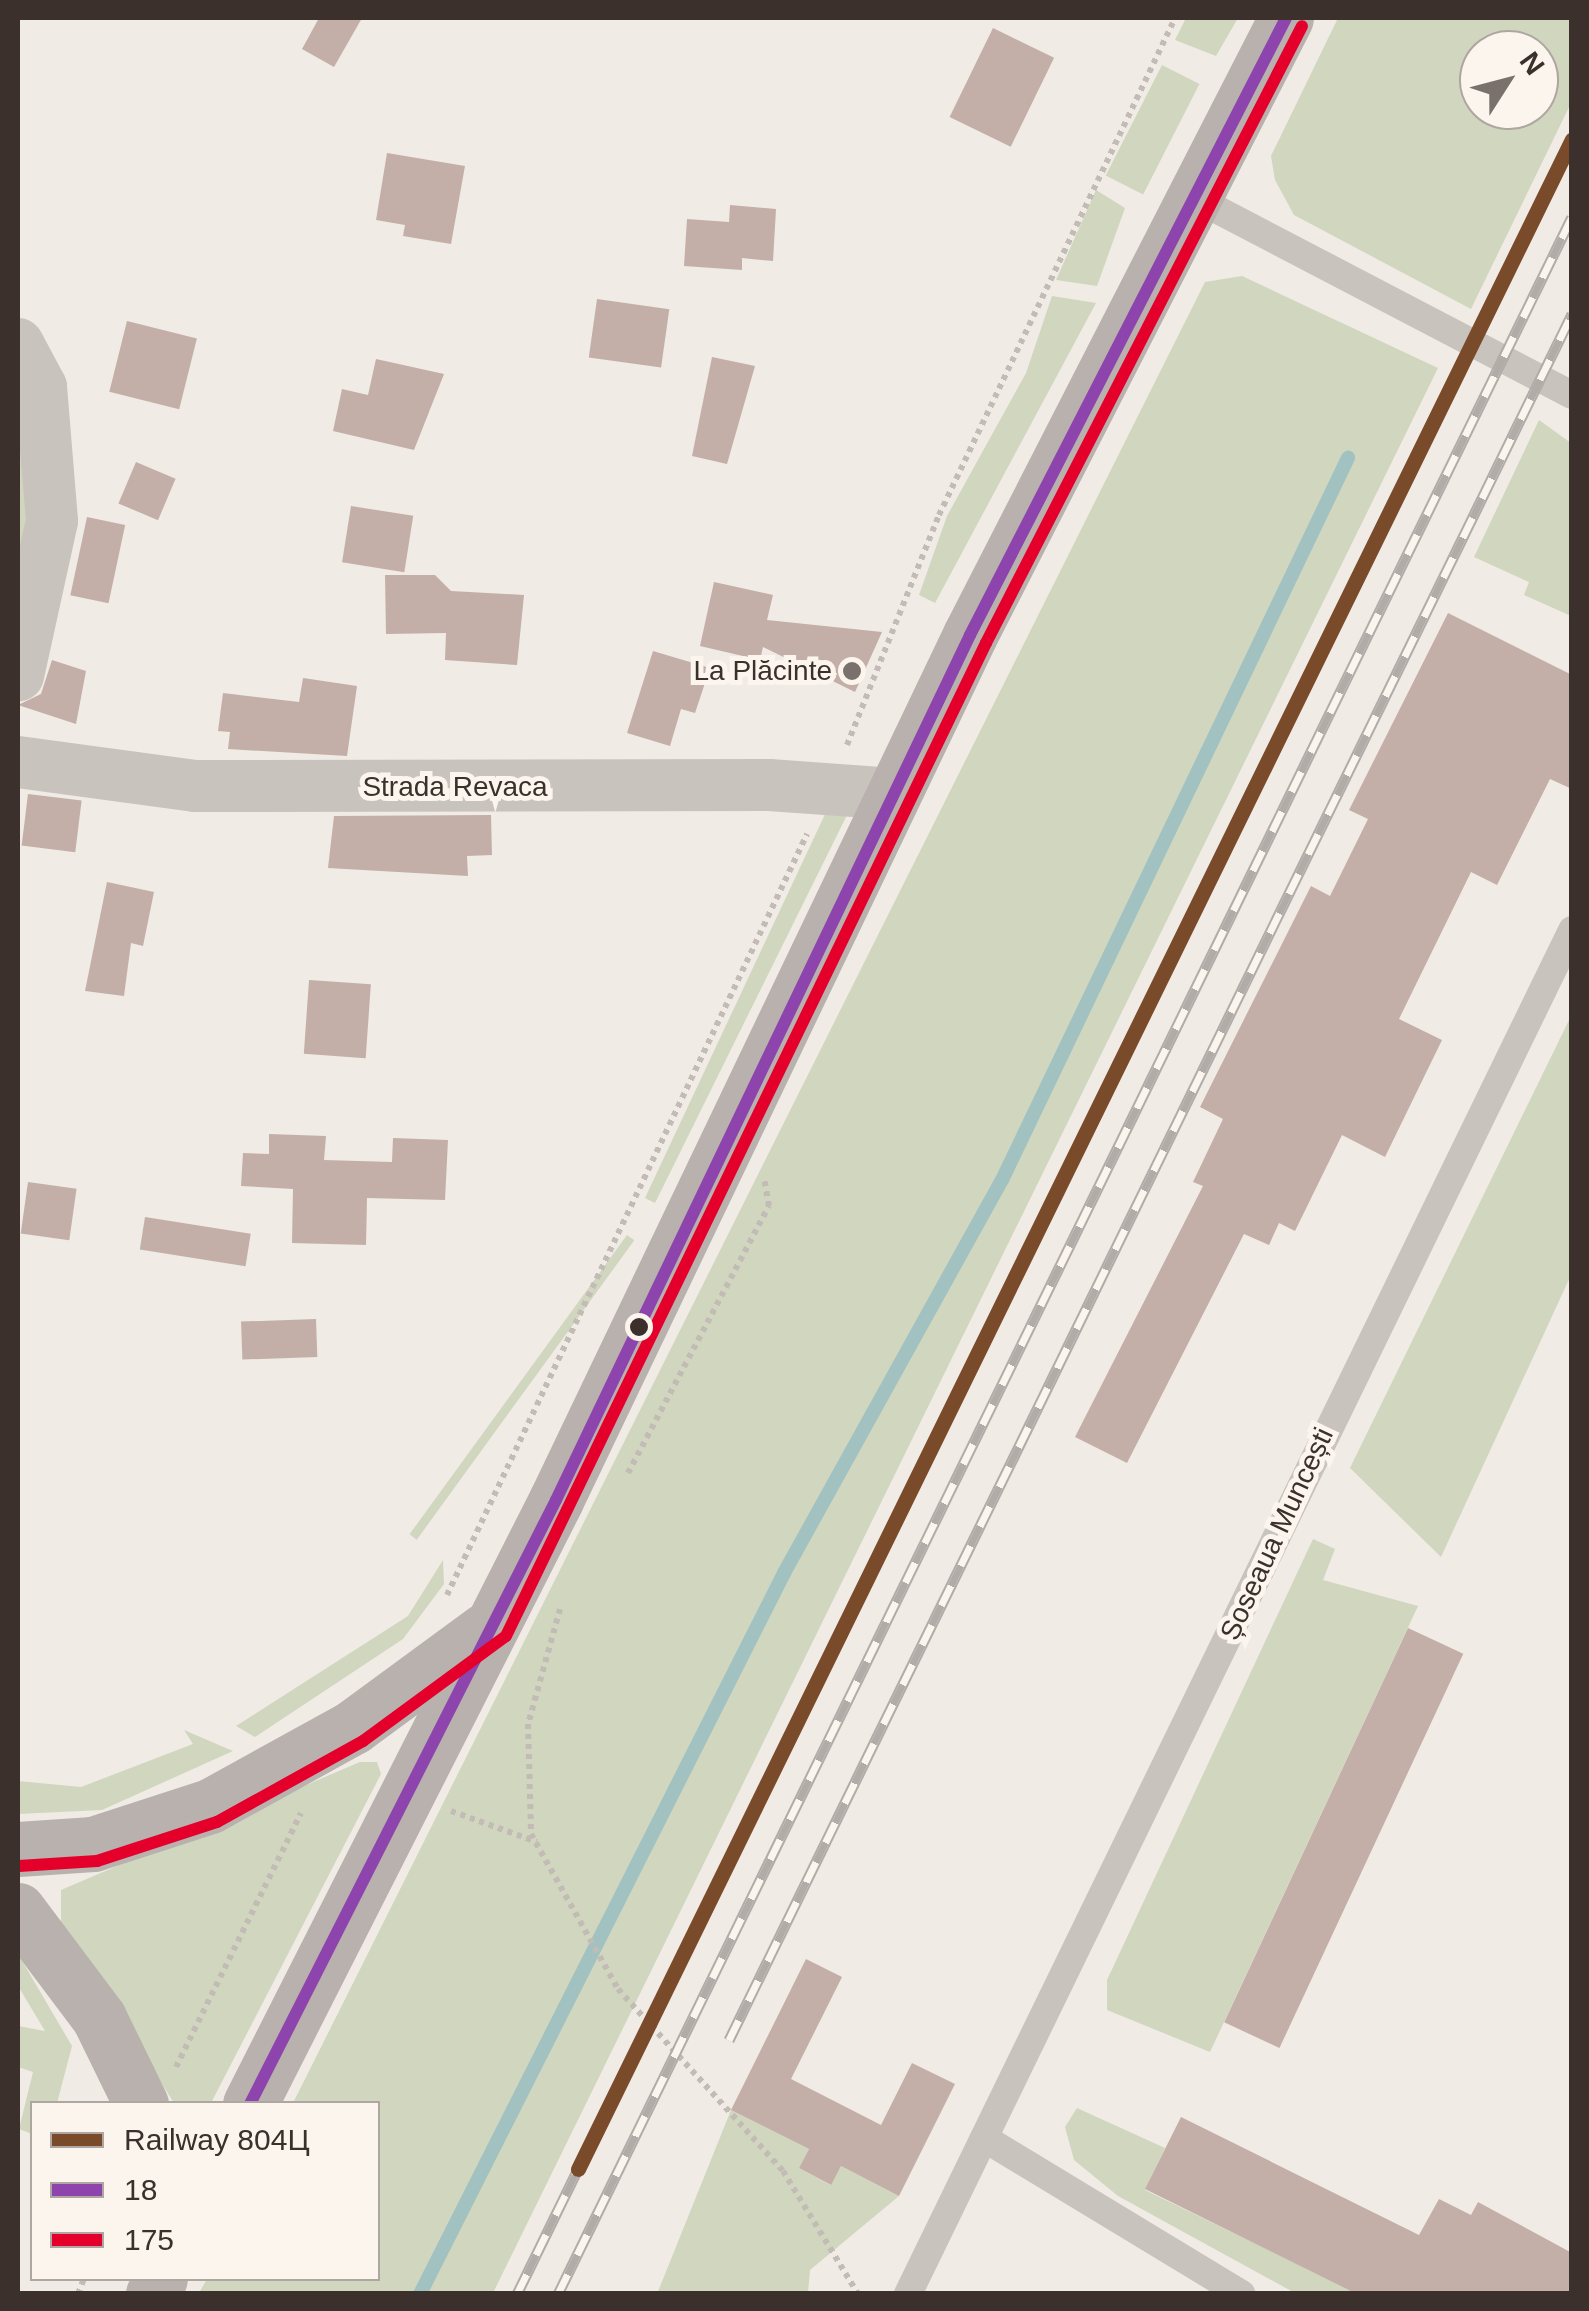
<!DOCTYPE html>
<html>
<head>
<meta charset="utf-8">
<style>
	body { margin:0 }
	#map { position:relative; width:1589px; height:2311px; overflow:hidden; background:#f0ebe5; font-family:Arial,sans-serif }
	div>[style] { position:absolute }
	.green>* { inset:0; background:#d1d6bf; transform-origin:0 0 }
	.stream>* { height:14px; margin:-7px; padding:0 7px; transform-origin:7px; border-radius:7px; background:#a1c2c1 }
	.building>* { inset:0; background:#c3afa7; transform-origin:0 0 }
	.path>* { height:6px; margin-top:-3px; transform-origin:0; background:repeating-linear-gradient(90deg,#c2bbb6 0 5px,transparent 0 10px) }
	.lane>* { height:28px; margin:-14px; padding:0 14px; transform-origin:14px; border-radius:14px; background:#c9c3be }
	.street>* { height:52px; margin:-26px; padding:0 26px; transform-origin:26px; border-radius:26px; background:#c9c3be }
	.primary>* { height:55px; margin:-27.5px; padding:0 27.5px; transform-origin:27.5px; border-radius:27.5px; background:#b8b1ad }
	.rail>* { height:11px; margin-top:-5.5px; transform-origin:0; background:repeating-linear-gradient(90deg,#fbf5ee 0 22px,#b1aca8 0 44px); box-sizing:border-box; border-block:2px solid #b1aca8 }
	.bus-1>* { height:12px; margin:-6px; padding:0 6px; transform-origin:6px; border-radius:6px; background:#8e44ad }
	.bus-2>* { height:12px; margin:-6px; padding:0 6px; transform-origin:6px; border-radius:6px; background:#e4002b }
	.rail-1>* { height:15px; margin:-7.5px; padding:0 7.5px; transform-origin:7.5px; border-radius:7.5px; background:#7a4b2a }
	.dots>* { width:28px; height:28px; translate:-50% -50%; box-sizing:border-box; border:5px solid #fbf5ee; border-radius:50% }
	span { translate:-50% -50%; white-space:nowrap; text-align:center; line-height:1.15; -webkit-text-stroke:10px #fbf5ee; paint-order:stroke }
	.poi-label { font-size:28px; color:#3b302b }
	.right { translate:-100% -50%; text-align:right }
	.street-label { font-size:28px; color:#3b302b }
	.frame { position:absolute; inset:0; border:20px solid #3b302b; pointer-events:none }
	.legend { position:absolute; left:30px; top:2101px; width:350px; height:180px; box-sizing:border-box; background:#fbf5ee; border:2px solid #aea6a0; margin:0; padding:12px 18px; list-style:none; font-size:30px; color:#3b302b }
	.legend li { display:flex; align-items:center; gap:20px; height:50px }
	.legend b { width:50px; border:2px solid #aea6a0 }
	.north { position:absolute; left:1459px; top:30px; width:100px; height:100px; box-sizing:border-box; background:#fbf5ee; border:2px solid #aea6a0; border-radius:50%; rotate:54deg; font-size:28px; font-weight:700; line-height:40px; text-align:center; color:#3b302b }
	.north::after { content:''; display:block; margin:auto; width:35px; height:45px; background:#7a716c; clip-path:polygon(50% 0,100% 100%,50% 72%,0 100%) }
</style>
</head>
<body>
<div id="map">
	<div class="green">
		<div style="clip-path:polygon(1186px 18px,1238px 18px,1216px 56px,1175px 40px)"></div>
		<div style="clip-path:polygon(evenodd,1338px 18px,1571px 18px,1571px 103px,1471px 309px,1294px 215px,1275px 180px,1271px 156px,1338px 18px,1479px 50px,1539px 50px,1539px 110px,1479px 110px,1479px 50px)"></div>
		<div style="left:1162px;top:65px;width:42px;height:124px;rotate:27deg"></div>
		<div style="clip-path:polygon(1096px 190px,1125px 208px,1097px 286px,1056px 280px)"></div>
		<div style="clip-path:polygon(1242px 276px,1438px 368px,493px 2293px,199px 2293px,207px 2279px,378px 2278px,378px 2104px,293px 2103px,1205px 282px)"></div>
		<div style="clip-path:polygon(1052px 296px,1096px 303px,935px 603px,919px 595px,947px 516px,1026px 373px)"></div>
		<div style="clip-path:polygon(18px 408px,37px 459px,18px 584px)"></div>
		<div style="clip-path:polygon(1539px 420px,1571px 443px,1571px 616px,1524px 595px,1529px 582px,1474px 557px)"></div>
		<div style="clip-path:polygon(827px 810px,848px 813px,655px 1203px,645px 1198px)"></div>
		<div style="clip-path:polygon(1571px 1016px,1571px 1275px,1441px 1557px,1350px 1468px)"></div>
		<div style="left:627px;top:1235px;width:9px;height:370px;rotate:36deg"></div>
		<div style="clip-path:polygon(1313px 1539px,1335px 1549px,1323px 1580px,1418px 1606px,1210px 2052px,1107px 2010px,1107px 1980px)"></div>
		<div style="clip-path:polygon(443px 1560px,444px 1584px,403px 1639px,255px 1737px,236px 1726px,408px 1616px)"></div>
		<div style="clip-path:polygon(184px 1730px,233px 1751px,102px 1810px,18px 1814px,18px 1781px,81px 1787px,193px 1744px)"></div>
		<div style="clip-path:polygon(360px 1762px,377px 1762px,381px 1774px,211px 2103px,174px 2103px,61px 1924px,61px 1890px)"></div>
		<div style="clip-path:polygon(18px 1954px,72px 2046px,57px 2103px,32px 2104px,32px 2134px,19px 2129px,33px 2072px,18px 2067px,18px 2026px,45px 2031px,18px 1986px)"></div>
		<div style="clip-path:polygon(1077px 2108px,1165px 2148px,1145px 2190px,1357px 2293px,1295px 2293px,1118px 2196px,1074px 2160px,1065px 2127px)"></div>
		<div style="clip-path:polygon(731px 2110px,809px 2149px,799px 2168px,830px 2185px,841px 2166px,899px 2196px,810px 2270px,808px 2293px,657px 2294px)"></div>
	</div>
	<div class="stream">
		<div style="left:420px;top:2294px;width:808px;rotate:-63.21deg"></div>
		<div style="left:784px;top:1573px;width:449px;rotate:-61deg"></div>
		<div style="left:1002px;top:1180px;width:801px;rotate:-64.4deg"></div>
	</div>
	<div class="building">
		<div style="clip-path:polygon(319px 18px,362px 18px,334px 67px,302px 49px)"></div>
		<div style="left:993px;top:28px;width:68px;height:99px;rotate:26deg"></div>
		<div style="clip-path:polygon(387px 153px,465px 166px,451px 244px,403px 236px,405px 225px,376px 220px)"></div>
		<div style="clip-path:polygon(730px 205px,776px 209px,773px 261px,742px 258px,742px 270px,684px 266px,687px 219px,729px 222px)"></div>
		<div style="left:597px;top:299px;width:73px;height:59px;rotate:8deg"></div>
		<div style="left:127px;top:321px;width:72px;height:73px;rotate:14deg"></div>
		<div style="clip-path:polygon(712px 357px,755px 366px,727px 464px,692px 456px)"></div>
		<div style="clip-path:polygon(376px 359px,444px 374px,414px 450px,333px 431px,342px 389px,368px 395px)"></div>
		<div style="left:136px;top:462px;width:43px;height:45px;rotate:23deg"></div>
		<div style="left:351px;top:506px;width:63px;height:57px;rotate:9deg"></div>
		<div style="left:87px;top:517px;width:39px;height:80px;rotate:12deg"></div>
		<div style="clip-path:polygon(385px 575px,435px 575px,451px 591px,524px 595px,517px 665px,445px 660px,446px 633px,386px 634px)"></div>
		<div style="clip-path:polygon(714px 582px,773px 595px,767px 620px,882px 632px,855px 692px,763px 647px,760px 660px,700px 646px)"></div>
		<div style="clip-path:polygon(1448px 613px,1572px 675px,1572px 789px,1550px 779px,1497px 885px,1471px 872px,1399px 1019px,1442px 1040px,1385px 1157px,1342px 1135px,1295px 1231px,1279px 1223px,1269px 1245px,1244px 1234px,1127px 1463px,1075px 1437px,1203px 1186px,1193px 1182px,1223px 1119px,1200px 1107px,1311px 886px,1330px 896px,1368px 819px,1349px 810px)"></div>
		<div style="clip-path:polygon(653px 651px,710px 668px,695px 713px,681px 709px,670px 746px,627px 733px)"></div>
		<div style="clip-path:polygon(52px 660px,86px 671px,76px 724px,18px 705px,41px 694px)"></div>
		<div style="clip-path:polygon(303px 678px,357px 686px,347px 756px,228px 749px,230px 732px,218px 731px,223px 693px,299px 702px)"></div>
		<div style="left:28px;top:794px;width:54px;height:52px;rotate:7deg"></div>
		<div style="clip-path:polygon(491px 815px,492px 855px,467px 856px,468px 876px,328px 868px,334px 816px)"></div>
		<div style="clip-path:polygon(107px 882px,154px 892px,143px 946px,131px 943px,124px 996px,85px 991px)"></div>
		<div style="left:309px;top:980px;width:62px;height:74px;rotate:4deg"></div>
		<div style="clip-path:polygon(269px 1134px,326px 1136px,324px 1160px,392px 1162px,393px 1138px,448px 1140px,445px 1200px,367px 1198px,366px 1245px,292px 1243px,293px 1189px,241px 1186px,243px 1153px,269px 1154px)"></div>
		<div style="left:28px;top:1182px;width:49px;height:52px;rotate:8deg"></div>
		<div style="left:145px;top:1217px;width:107px;height:33px;rotate:9deg"></div>
		<div style="left:316px;top:1319px;width:38px;height:75px;rotate:88deg"></div>
		<div style="left:1408px;top:1628px;width:61px;height:435px;rotate:25deg"></div>
		<div style="clip-path:polygon(806px 1959px,842px 1977px,791px 2079px,881px 2125px,912px 2063px,955px 2084px,899px 2196px,841px 2166px,831px 2185px,799px 2168px,809px 2149px,731px 2110px)"></div>
		<div style="clip-path:polygon(1181px 2117px,1419px 2235px,1439px 2199px,1471px 2215px,1478px 2202px,1572px 2253px,1572px 2294px,1357px 2294px,1145px 2189px)"></div>
	</div>
	<div class="path">
		<div style="left:847px;top:745px;width:248px;rotate:-68.2deg"></div>
		<div style="left:939px;top:515px;width:550px;rotate:-64.6deg"></div>
		<div style="left:628px;top:1473px;width:302px;rotate:-62.2deg"></div>
		<div style="left:769px;top:1206px;width:29px;rotate:-100deg"></div>
		<div style="left:447px;top:1595px;width:842px;rotate:-64.68deg"></div>
		<div style="left:560px;top:1609px;width:119px;rotate:105.5deg"></div>
		<div style="left:528px;top:1724px;width:110px;rotate:88.4deg"></div>
		<div style="left:531px;top:1834px;width:178px;rotate:60.7deg"></div>
		<div style="left:618px;top:1989px;width:246px;rotate:47.8deg"></div>
		<div style="left:783px;top:2171px;width:144px;rotate:58.6deg"></div>
		<div style="left:451px;top:1811px;width:91px;rotate:19.8deg"></div>
		<div style="left:176px;top:2067px;width:283px;rotate:-63.8deg"></div>
		<div style="left:78px;top:2294px;width:17px;rotate:-69deg"></div>
	</div>
	<div class="lane">
		<div style="left:1195px;top:198px;width:425px;rotate:27.6deg"></div>
		<div style="left:984px;top:2138px;width:301px;rotate:31.2deg"></div>
		<div style="left:908px;top:2294px;width:1517px;rotate:-64.04deg"></div>
	</div>
	<div class="street">
		<div style="left:18px;top:344px;width:49px;rotate:61.9deg"></div>
		<div style="left:41px;top:387px;width:134px;rotate:85.3deg"></div>
		<div style="left:52px;top:521px;width:158px;rotate:102.4deg"></div>
		<div style="left:18px;top:762px;width:179px;rotate:7.7deg"></div>
		<div style="left:195px;top:786px;width:574px;rotate:-0.1deg"></div>
		<div style="left:769px;top:785px;width:125px;rotate:4.1deg"></div>
	</div>
	<div class="primary">
		<div style="left:18px;top:1849px;width:75px;rotate:-3.8deg"></div>
		<div style="left:93px;top:1844px;width:123px;rotate:-18deg"></div>
		<div style="left:210px;top:1806px;width:163px;rotate:-28.9deg"></div>
		<div style="left:353px;top:1727px;width:164px;rotate:-36.3deg"></div>
		<div style="left:18px;top:1910px;width:135px;rotate:53.1deg"></div>
		<div style="left:99px;top:2018px;width:96px;rotate:64deg"></div>
		<div style="left:250px;top:2104px;width:677px;rotate:-63.13deg"></div>
		<div style="left:556px;top:1500px;width:959px;rotate:-64.42deg"></div>
		<div style="left:970px;top:635px;width:693px;rotate:-62.88deg"></div>
		<div style="left:153px;top:2294px;width:17px;rotate:-66deg"></div>
	</div>
	<div class="rail">
		<div style="left:729px;top:2040px;width:1921px;rotate:-63.97deg"></div>
		<div style="left:517px;top:2294px;width:139px;rotate:-64deg"></div>
		<div style="left:558px;top:2294px;width:2311px;rotate:-63.98deg"></div>
	</div>
	<div class="bus-1">
		<div style="left:250px;top:2104px;width:677px;rotate:-63.13deg"></div>
		<div style="left:556px;top:1500px;width:959px;rotate:-64.42deg"></div>
		<div style="left:970px;top:635px;width:693px;rotate:-62.88deg"></div>
	</div>
	<div class="bus-2">
		<div style="left:19px;top:1866px;width:78px;rotate:-3.7deg"></div>
		<div style="left:97px;top:1861px;width:126px;rotate:-18deg"></div>
		<div style="left:217px;top:1822px;width:167px;rotate:-29deg"></div>
		<div style="left:363px;top:1741px;width:177px;rotate:-36.3deg"></div>
		<div style="left:506px;top:1636px;width:1103px;rotate:-64.2deg"></div>
		<div style="left:986px;top:643px;width:693px;rotate:-62.88deg"></div>
	</div>
	<div class="rail-1">
		<div style="left:578px;top:2169px;width:2260px;rotate:-63.91deg"></div>
	</div>
	<div class="dots">
		<div style="left:852px;top:671px;background:#7a716c"></div>
		<div style="left:639px;top:1327px;background:#3b302b"></div>
	</div>
	<div class="poi-label">
		<span class="right" style="left:832px;top:671px">La Plăcinte</span>
	</div>
	<div class="street-label">
		<span style="left:455px;top:787px">Strada Revaca</span>
		<span style="left:1277px;top:1534px;rotate:-65deg">Șoseaua Muncești</span>
	</div>
	<div class="frame"></div>
	<ul class="legend">
	<li><b style="height:12px;background:#7a4b2a"></b>Railway 804Ц</li>
	<li><b style="height:12px;background:#8e44ad"></b>18</li>
	<li><b style="height:12px;background:#e4002b"></b>175</li>
	</ul>
	<div class="north">N</div>
</div>
</body>
</html>
